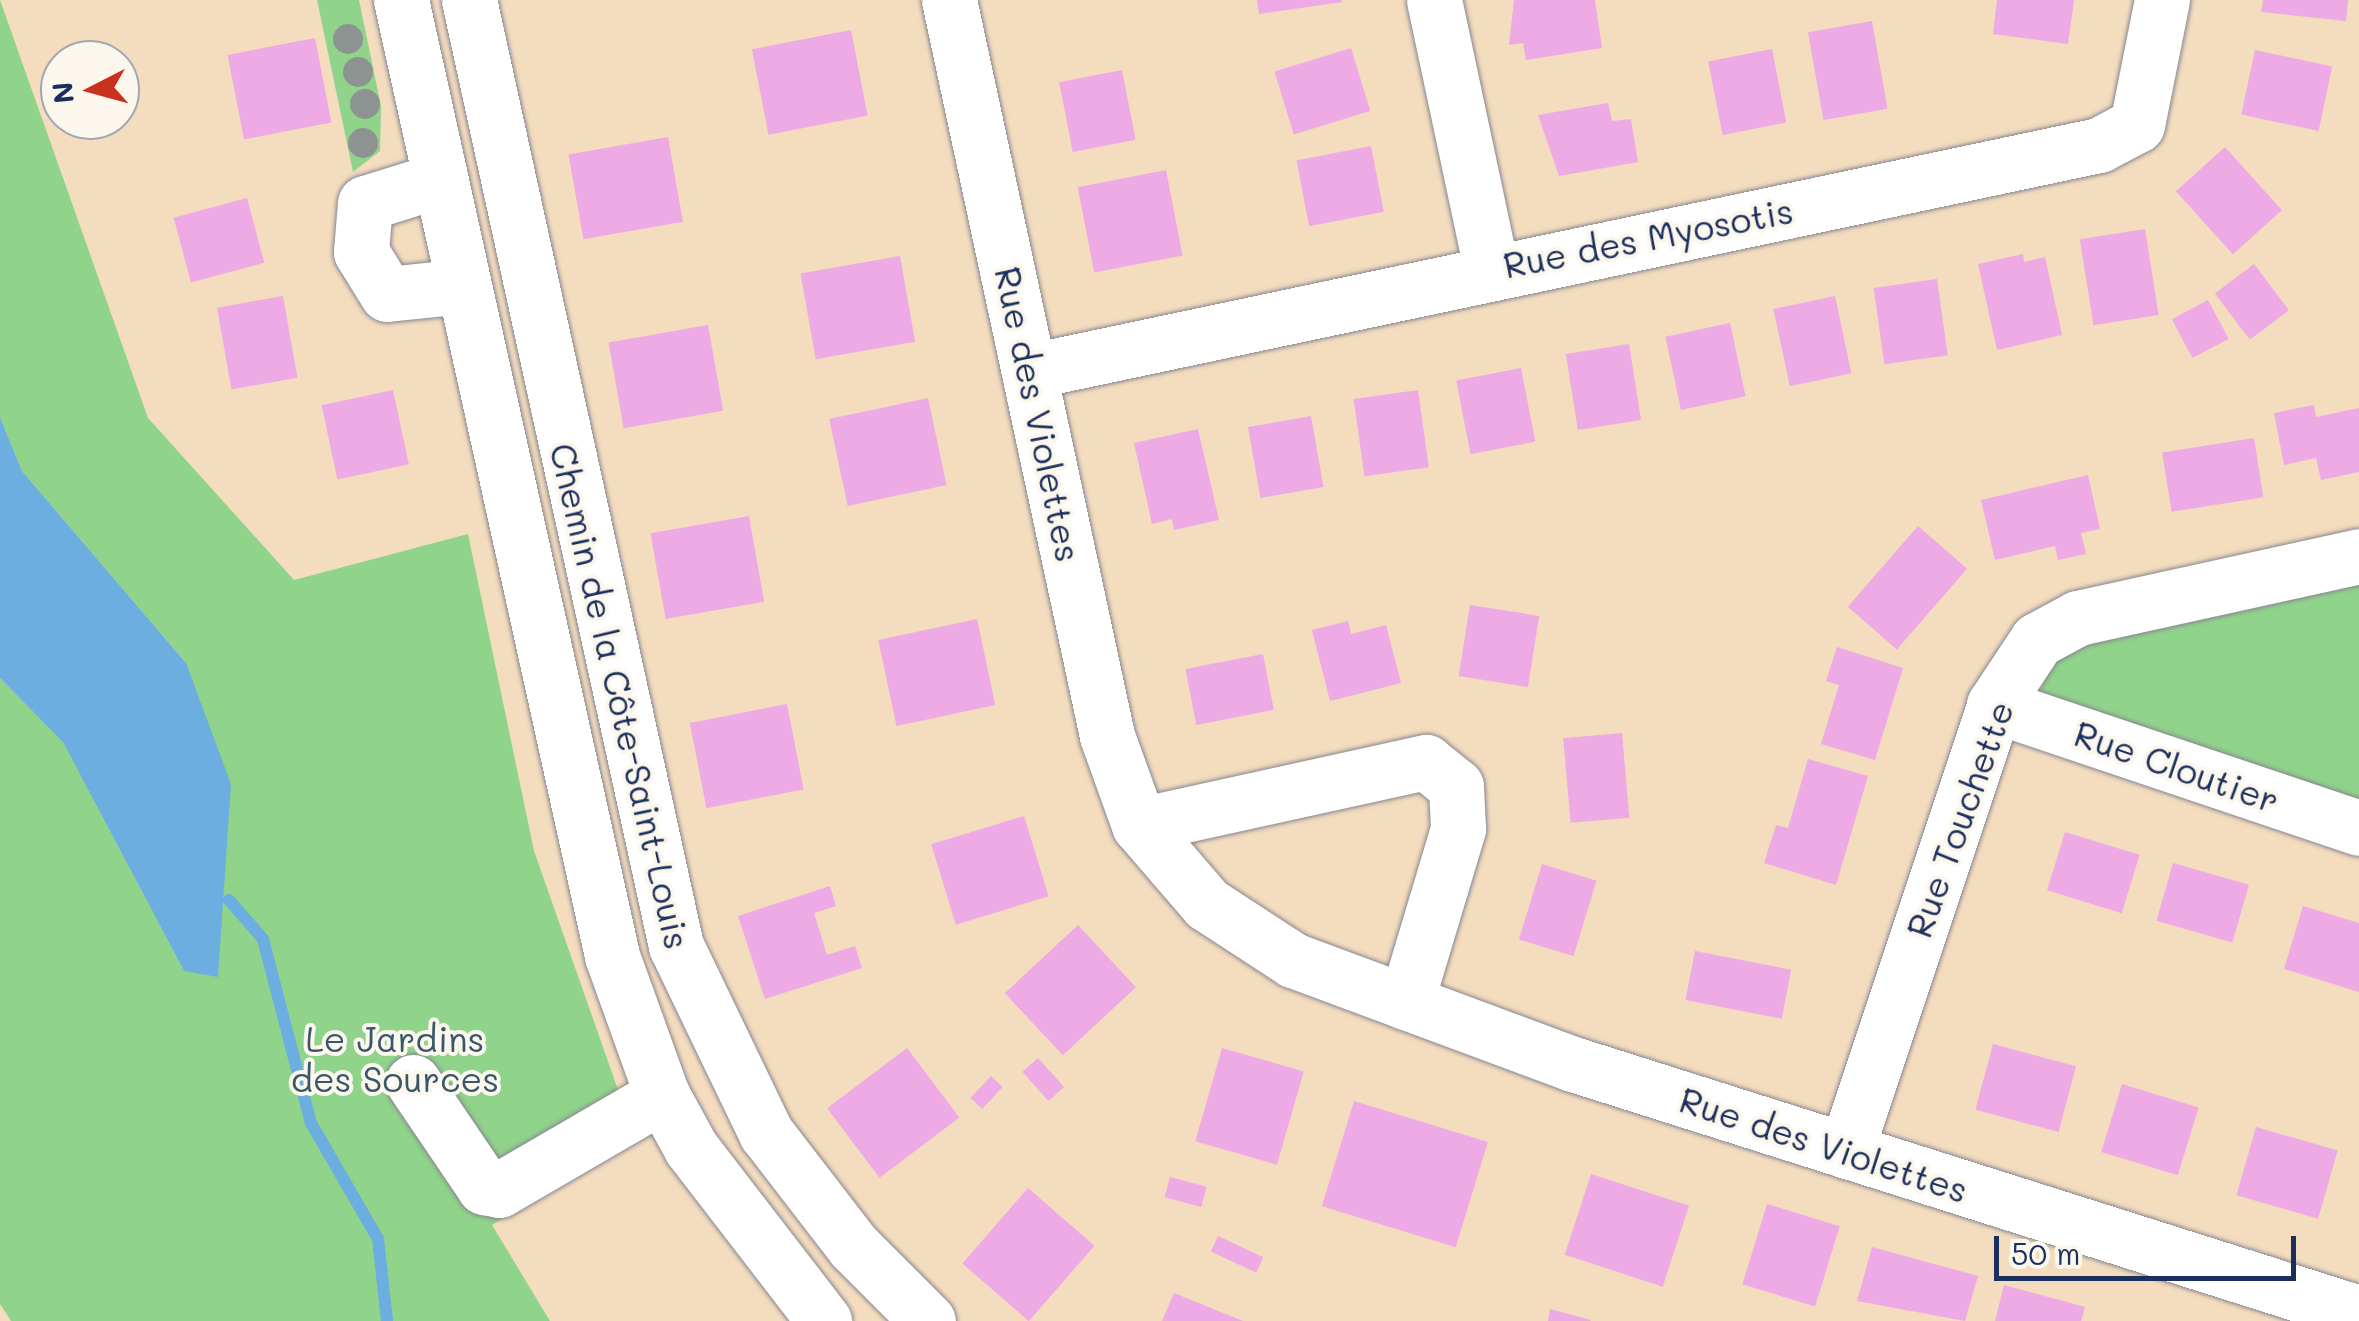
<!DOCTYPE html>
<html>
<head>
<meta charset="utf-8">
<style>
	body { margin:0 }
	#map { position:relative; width:2359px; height:1321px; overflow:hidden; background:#f4dcbf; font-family:Mali,sans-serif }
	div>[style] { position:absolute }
	.green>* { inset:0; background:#90d38b }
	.water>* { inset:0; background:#6caee0 }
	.stream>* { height:12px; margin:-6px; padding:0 6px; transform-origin:6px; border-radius:6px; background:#6caee0 }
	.building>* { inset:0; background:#edaae4; transform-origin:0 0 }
	.roads { filter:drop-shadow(0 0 2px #88868e) drop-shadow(0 0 2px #88868e) }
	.minor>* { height:55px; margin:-27.5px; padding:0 27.5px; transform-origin:27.5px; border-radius:27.5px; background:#fff }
	.trees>* { width:30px; height:30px; margin:-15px; border-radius:50%; background:#8d9390 }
	span { translate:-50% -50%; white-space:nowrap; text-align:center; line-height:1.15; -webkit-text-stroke:8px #fbf7ec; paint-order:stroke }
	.street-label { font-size:35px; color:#1b2f5e }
	.park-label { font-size:35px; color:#385869 }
	.north { position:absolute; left:40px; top:40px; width:100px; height:100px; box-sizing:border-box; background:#fbf7ec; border:2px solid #a1a7b3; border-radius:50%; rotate:264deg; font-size:28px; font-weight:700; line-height:40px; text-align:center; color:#1b2f5e }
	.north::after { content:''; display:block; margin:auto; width:35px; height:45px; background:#c8321e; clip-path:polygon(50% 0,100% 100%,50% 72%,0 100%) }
	.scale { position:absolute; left:1994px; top:1236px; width:302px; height:45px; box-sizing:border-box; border:5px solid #1b2f5e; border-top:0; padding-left:12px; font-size:30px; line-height:35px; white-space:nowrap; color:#1b2f5e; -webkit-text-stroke:8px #fbf7ec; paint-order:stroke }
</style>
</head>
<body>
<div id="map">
	<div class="green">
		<div style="clip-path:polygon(0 0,148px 418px,294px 580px,468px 534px,534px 851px,636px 1141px,492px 1225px,550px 1321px,11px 1321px,0 1304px,0 678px,63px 741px,184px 971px,186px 663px,22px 471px,0 417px)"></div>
		<div style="clip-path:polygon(317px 0,359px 0,381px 106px,380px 151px,353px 172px)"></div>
		<div style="clip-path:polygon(2359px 579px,2359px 805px,2035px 700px,2064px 641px)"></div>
	</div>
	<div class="water">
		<div style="clip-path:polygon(0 417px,22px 471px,186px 663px,231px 784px,218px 977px,184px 971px,63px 742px,0 678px)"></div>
	</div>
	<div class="stream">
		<div style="left:229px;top:900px;width:52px;rotate:48.9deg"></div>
		<div style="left:263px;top:939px;width:190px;rotate:75.4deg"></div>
		<div style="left:311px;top:1123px;width:134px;rotate:60deg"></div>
		<div style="left:378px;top:1239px;width:82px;rotate:83.7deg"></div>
	</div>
	<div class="building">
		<div style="clip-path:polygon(1257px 0,1342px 0,1342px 2px,1259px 14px)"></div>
		<div style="clip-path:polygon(1514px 0,1595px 0,1602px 48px,1526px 60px,1523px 43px,1509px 45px)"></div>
		<div style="clip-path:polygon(1997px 0,2074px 0,2068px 44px,1993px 34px)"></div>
		<div style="clip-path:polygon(2263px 0,2348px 0,2346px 21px,2261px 12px)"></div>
		<div style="left:1872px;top:21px;width:89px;height:65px;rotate:80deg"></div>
		<div style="left:851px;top:30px;width:87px;height:101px;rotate:79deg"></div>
		<div style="left:315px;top:38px;width:86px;height:89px;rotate:79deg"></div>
		<div style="left:1351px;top:48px;width:66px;height:80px;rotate:73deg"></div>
		<div style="left:1772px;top:49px;width:75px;height:65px;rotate:79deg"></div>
		<div style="left:2255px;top:50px;width:79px;height:66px;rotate:12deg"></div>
		<div style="left:1122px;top:70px;width:71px;height:64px;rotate:79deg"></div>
		<div style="clip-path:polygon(1608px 103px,1612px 121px,1631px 119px,1638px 162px,1559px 176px,1538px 115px)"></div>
		<div style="left:668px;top:137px;width:86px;height:101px;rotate:80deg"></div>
		<div style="left:1371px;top:146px;width:67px;height:76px;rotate:79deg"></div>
		<div style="left:2225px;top:147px;width:85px;height:66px;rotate:48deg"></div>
		<div style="left:1166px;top:170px;width:87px;height:90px;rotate:79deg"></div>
		<div style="left:247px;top:198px;width:67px;height:76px;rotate:75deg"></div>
		<div style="left:2145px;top:229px;width:87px;height:66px;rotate:81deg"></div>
		<div style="clip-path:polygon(2023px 254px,2024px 262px,2045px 257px,2062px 335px,1997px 350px,1978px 264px)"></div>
		<div style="left:900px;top:256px;width:87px;height:101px;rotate:80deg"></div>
		<div style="left:2254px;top:264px;width:58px;height:49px;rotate:53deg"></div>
		<div style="left:1937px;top:279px;width:77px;height:64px;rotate:82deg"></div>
		<div style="left:283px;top:296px;width:83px;height:67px;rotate:80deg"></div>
		<div style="left:1835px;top:296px;width:79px;height:63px;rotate:78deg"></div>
		<div style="left:2208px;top:300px;width:44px;height:41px;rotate:62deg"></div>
		<div style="left:1730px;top:323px;width:75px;height:66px;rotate:78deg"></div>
		<div style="left:708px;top:325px;width:87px;height:101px;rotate:80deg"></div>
		<div style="left:1629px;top:344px;width:77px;height:64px;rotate:81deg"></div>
		<div style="left:1521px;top:368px;width:75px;height:66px;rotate:79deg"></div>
		<div style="left:393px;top:390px;width:76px;height:73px;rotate:78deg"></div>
		<div style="left:1418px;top:390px;width:78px;height:65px;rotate:82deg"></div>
		<div style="left:928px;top:398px;width:89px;height:101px;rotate:78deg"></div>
		<div style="clip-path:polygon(2314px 405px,2316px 417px,2359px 408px,2359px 472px,2321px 480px,2316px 458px,2284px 465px,2274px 413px)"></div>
		<div style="left:1311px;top:416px;width:72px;height:64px;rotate:80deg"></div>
		<div style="clip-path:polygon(1198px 429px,1219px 520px,1174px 530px,1172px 519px,1152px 524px,1134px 443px)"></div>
		<div style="left:2254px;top:438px;width:60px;height:93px;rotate:81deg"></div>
		<div style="clip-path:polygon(2088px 475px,2100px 529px,2081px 533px,2086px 554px,2058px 560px,2055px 546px,1995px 560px,1981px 500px)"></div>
		<div style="left:749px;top:516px;width:87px;height:100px;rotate:80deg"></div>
		<div style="left:1918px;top:526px;width:65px;height:107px;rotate:41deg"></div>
		<div style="left:1470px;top:605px;width:70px;height:72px;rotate:9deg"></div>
		<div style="left:977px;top:619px;width:88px;height:101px;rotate:78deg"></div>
		<div style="clip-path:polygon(1348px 621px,1351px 634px,1386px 625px,1401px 683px,1330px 701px,1312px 630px)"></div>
		<div style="clip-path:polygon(1837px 647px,1903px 668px,1875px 760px,1821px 744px,1839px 685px,1826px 681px)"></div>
		<div style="left:1263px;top:654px;width:57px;height:79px;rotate:79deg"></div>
		<div style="left:787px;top:704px;width:87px;height:99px;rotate:79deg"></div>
		<div style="left:1622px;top:733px;width:85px;height:59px;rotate:85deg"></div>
		<div style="clip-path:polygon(1808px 759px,1868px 776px,1836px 885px,1764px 863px,1776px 825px,1788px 828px)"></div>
		<div style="left:1024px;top:816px;width:84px;height:97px;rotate:73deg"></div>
		<div style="left:2065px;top:832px;width:78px;height:61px;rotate:17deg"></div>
		<div style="left:2173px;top:863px;width:79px;height:60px;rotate:16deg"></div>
		<div style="left:1542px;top:864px;width:57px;height:79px;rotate:17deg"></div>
		<div style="clip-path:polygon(830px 886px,836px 906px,814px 913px,827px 955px,855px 946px,862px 968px,765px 999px,738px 916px)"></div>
		<div style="clip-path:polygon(2303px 906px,2359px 923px,2359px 992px,2284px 969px)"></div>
		<div style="left:1078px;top:925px;width:85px;height:100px;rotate:47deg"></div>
		<div style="left:1695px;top:951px;width:98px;height:50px;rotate:11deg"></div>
		<div style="left:1993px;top:1044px;width:86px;height:68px;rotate:15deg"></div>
		<div style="left:907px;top:1048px;width:87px;height:100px;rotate:53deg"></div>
		<div style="left:1222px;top:1048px;width:85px;height:97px;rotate:16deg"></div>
		<div style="left:1038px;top:1058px;width:39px;height:21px;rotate:48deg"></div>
		<div style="left:991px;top:1076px;width:16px;height:30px;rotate:43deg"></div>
		<div style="left:2122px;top:1084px;width:80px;height:71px;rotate:17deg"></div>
		<div style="left:1354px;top:1101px;width:140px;height:110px;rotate:17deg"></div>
		<div style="left:2256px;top:1127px;width:85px;height:71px;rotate:16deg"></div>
		<div style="left:1591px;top:1174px;width:103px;height:85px;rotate:18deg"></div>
		<div style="left:1170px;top:1177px;width:38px;height:21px;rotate:15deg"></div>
		<div style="left:1028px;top:1188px;width:88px;height:100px;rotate:41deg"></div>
		<div style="left:1767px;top:1204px;width:76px;height:84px;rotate:17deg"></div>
		<div style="left:1218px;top:1236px;width:50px;height:17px;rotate:25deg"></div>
		<div style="clip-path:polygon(1872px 1247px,1978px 1276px,1965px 1321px,1857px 1301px)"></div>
		<div style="clip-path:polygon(2004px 1285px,2085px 1307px,2081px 1321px,1995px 1321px)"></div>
		<div style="clip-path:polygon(1174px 1293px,1243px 1321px,1162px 1321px)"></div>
		<div style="clip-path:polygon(1550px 1309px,1591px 1320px,1590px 1321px,1548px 1321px)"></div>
	</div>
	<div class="roads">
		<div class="minor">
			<div style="left:401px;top:0;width:979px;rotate:77.55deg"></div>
			<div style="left:612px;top:956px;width:148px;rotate:70.2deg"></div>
			<div style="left:662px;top:1095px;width:60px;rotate:61.3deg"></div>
			<div style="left:691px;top:1148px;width:218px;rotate:52.4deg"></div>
			<div style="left:469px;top:0;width:968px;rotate:77.66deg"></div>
			<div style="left:676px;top:946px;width:208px;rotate:64.3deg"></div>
			<div style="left:766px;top:1133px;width:143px;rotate:52.4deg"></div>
			<div style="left:853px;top:1246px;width:106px;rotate:45deg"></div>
			<div style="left:949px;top:0;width:753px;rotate:77.88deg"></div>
			<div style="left:1107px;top:736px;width:95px;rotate:70.2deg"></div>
			<div style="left:1139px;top:825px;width:104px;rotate:49.3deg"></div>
			<div style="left:1207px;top:904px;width:103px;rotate:33.1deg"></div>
			<div style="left:1293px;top:960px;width:299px;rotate:20.4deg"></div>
			<div style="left:1573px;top:1064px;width:824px;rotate:17.58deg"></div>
			<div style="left:1434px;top:0;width:274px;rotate:78deg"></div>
			<div style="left:439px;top:180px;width:77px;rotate:162.7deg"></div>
			<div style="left:365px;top:203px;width:49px;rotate:94.7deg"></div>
			<div style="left:361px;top:252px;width:49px;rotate:58.2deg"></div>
			<div style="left:387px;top:294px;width:76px;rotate:-6deg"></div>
			<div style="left:1031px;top:371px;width:1092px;rotate:-11.95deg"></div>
			<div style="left:2099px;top:145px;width:43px;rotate:-27.8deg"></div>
			<div style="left:2137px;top:125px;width:127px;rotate:-78.7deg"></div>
			<div style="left:1994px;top:705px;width:385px;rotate:18.6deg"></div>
			<div style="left:1139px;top:825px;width:294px;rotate:-12.4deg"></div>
			<div style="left:1426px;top:762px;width:38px;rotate:39deg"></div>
			<div style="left:1456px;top:786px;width:43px;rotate:87.3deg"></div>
			<div style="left:1458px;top:829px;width:181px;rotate:106.7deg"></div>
			<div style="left:413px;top:1082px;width:127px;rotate:55.9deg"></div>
			<div style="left:484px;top:1187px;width:15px;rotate:11deg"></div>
			<div style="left:499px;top:1190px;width:189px;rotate:-30.2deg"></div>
			<div style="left:1846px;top:1151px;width:470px;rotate:-71.6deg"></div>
			<div style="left:1994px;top:705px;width:78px;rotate:-56.5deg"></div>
			<div style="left:2037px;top:640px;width:47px;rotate:-28.2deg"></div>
			<div style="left:2078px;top:618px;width:288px;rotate:-12.4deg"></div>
		</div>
	</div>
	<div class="trees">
		<div style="left:348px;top:39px"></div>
		<div style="left:358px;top:72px"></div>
		<div style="left:365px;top:104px"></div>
		<div style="left:363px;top:143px"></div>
	</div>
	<div class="street-label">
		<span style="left:1648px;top:237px;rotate:-11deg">Rue des Myosotis</span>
		<span style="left:1039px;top:414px;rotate:78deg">Rue des Violettes</span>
		<span style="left:621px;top:696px;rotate:77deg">Chemin de la Côte-Saint-Louis</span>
		<span style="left:2177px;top:766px;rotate:19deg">Rue Cloutier</span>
		<span style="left:1959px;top:819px;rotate:-70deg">Rue Touchette</span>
		<span style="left:1824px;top:1144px;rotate:18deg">Rue des Violettes</span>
	</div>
	<div class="park-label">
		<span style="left:395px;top:1058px">Le Jardins<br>des Sources</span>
	</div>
	<div class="north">N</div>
	<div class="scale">50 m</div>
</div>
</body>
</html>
